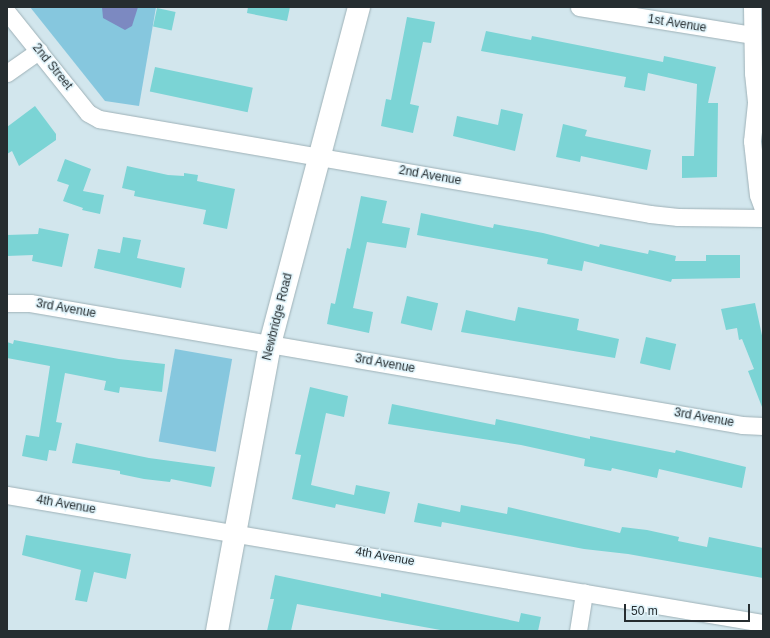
<!DOCTYPE html>
<html>
<head>
<meta charset="utf-8">
<style>
	body { margin:0 }
	#map { position:relative; width:770px; height:638px; overflow:hidden; background:#d2e6ed; font-family:Arial,sans-serif }
	div>[style] { position:absolute }
	.green>* { inset:0; background:#86c7de; transform-origin:0 0 }
	.water>* { inset:0; background:#7c89c1 }
	.building>* { inset:0; background:#7bd4d5; transform-origin:0 0 }
	.roads { filter:drop-shadow(0 0 1px #9eb1b7) drop-shadow(0 0 1px #9eb1b7) }
	.minor>* { height:17px; margin:-8.5px; padding:0 8.5px; transform-origin:8.5px; border-radius:8.5px; background:#fff }
	.primary>* { height:22px; margin:-11px; padding:0 11px; transform-origin:11px; border-radius:11px; background:#fff }
	span { translate:-50% -50%; white-space:nowrap; text-align:center; line-height:1.15; -webkit-text-stroke:3px #dff3fa; paint-order:stroke }
	.street-label { font-size:12px; color:#262d30 }
	.frame { position:absolute; inset:0; border:8px solid #262d30; pointer-events:none }
	.scale { position:absolute; left:624px; top:604px; width:126px; height:18px; box-sizing:border-box; border:2px solid #262d30; border-top:0; padding-left:5px; font-size:12px; line-height:14px; white-space:nowrap; color:#262d30; -webkit-text-stroke:3px #dff3fa; paint-order:stroke }
</style>
</head>
<body>
<div id="map">
	<div class="green">
		<div style="clip-path:polygon(30px 7px,156px 7px,139px 106px,105px 101px)"></div>
		<div style="left:175px;top:349px;width:58px;height:94px;rotate:10deg"></div>
	</div>
	<div class="water">
		<div style="clip-path:polygon(102px 7px,138px 7px,132px 26px,125px 30px,103px 18px)"></div>
	</div>
	<div class="building">
		<div style="clip-path:polygon(248px 7px,290px 7px,287px 21px,247px 13px)"></div>
		<div style="left:157px;top:8px;width:19px;height:19px;rotate:12deg"></div>
		<div style="clip-path:polygon(407px 17px,435px 22px,431px 43px,423px 42px,410px 104px,419px 106px,413px 133px,381px 126px,386px 99px,391px 100px)"></div>
		<div style="clip-path:polygon(486px 31px,531px 40px,532px 36px,663px 62px,664px 56px,716px 67px,708px 103px,718px 103px,717px 177px,682px 178px,682px 156px,694px 156px,697px 84px,648px 73px,645px 91px,624px 87px,626px 77px,481px 51px)"></div>
		<div style="left:155px;top:67px;width:100px;height:25px;rotate:12deg"></div>
		<div style="clip-path:polygon(35px 106px,56px 134px,56px 140px,19px 166px,12px 151px,7px 154px,7px 127px)"></div>
		<div style="clip-path:polygon(501px 109px,523px 114px,515px 151px,453px 136px,457px 116px,498px 125px)"></div>
		<div style="clip-path:polygon(563px 124px,587px 130px,585px 136px,651px 150px,647px 170px,581px 156px,580px 162px,556px 157px)"></div>
		<div style="clip-path:polygon(65px 159px,91px 169px,83px 191px,104px 195px,100px 214px,82px 210px,83px 208px,63px 201px,69px 185px,57px 181px)"></div>
		<div style="clip-path:polygon(127px 166px,168px 175px,184px 176px,184px 173px,198px 175px,197px 181px,235px 189px,227px 229px,203px 224px,206px 210px,134px 196px,135px 191px,122px 188px)"></div>
		<div style="clip-path:polygon(361px 196px,387px 201px,382px 223px,410px 228px,406px 248px,367px 242px,353px 308px,373px 312px,369px 333px,327px 324px,331px 303px,335px 304px,347px 248px,350px 249px)"></div>
		<div style="clip-path:polygon(421px 213px,493px 228px,494px 224px,543px 233px,599px 247px,600px 244px,648px 254px,649px 250px,676px 256px,675px 261px,706px 261px,706px 255px,740px 255px,740px 278px,672px 279px,671px 282px,584px 261px,582px 271px,547px 264px,548px 259px,417px 235px)"></div>
		<div style="clip-path:polygon(39px 228px,69px 234px,62px 267px,32px 261px,33px 255px,7px 256px,7px 235px,38px 234px)"></div>
		<div style="clip-path:polygon(123px 237px,141px 240px,137px 258px,185px 268px,181px 288px,94px 268px,98px 249px,120px 253px)"></div>
		<div style="left:407px;top:296px;width:32px;height:28px;rotate:13deg"></div>
		<div style="clip-path:polygon(755px 303px,763px 340px,762px 407px,748px 371px,754px 369px,742px 339px,739px 340px,737px 328px,726px 330px,721px 309px)"></div>
		<div style="clip-path:polygon(518px 307px,579px 319px,577px 330px,619px 339px,615px 358px,461px 332px,466px 310px,515px 321px)"></div>
		<div style="left:646px;top:337px;width:31px;height:27px;rotate:13deg"></div>
		<div style="clip-path:polygon(14px 340px,119px 359px,165px 364px,162px 392px,120px 387px,119px 393px,104px 390px,106px 381px,65px 373px,56px 422px,62px 423px,56px 451px,49px 450px,47px 461px,22px 456px,26px 435px,39px 437px,50px 366px,7px 358px,7px 342px,13px 344px)"></div>
		<div style="clip-path:polygon(310px 387px,348px 396px,344px 417px,326px 413px,311px 485px,354px 495px,356px 485px,390px 492px,385px 514px,336px 504px,335px 508px,292px 499px,301px 455px,295px 454px)"></div>
		<div style="clip-path:polygon(392px 404px,495px 425px,496px 419px,590px 439px,590px 436px,675px 453px,676px 450px,746px 467px,742px 488px,659px 469px,657px 478px,612px 468px,611px 471px,584px 466px,585px 459px,521px 445px,388px 424px)"></div>
		<div style="clip-path:polygon(76px 443px,149px 458px,215px 467px,211px 487px,171px 479px,170px 482px,144px 479px,120px 474px,120px 471px,72px 463px)"></div>
		<div style="clip-path:polygon(418px 503px,460px 512px,461px 505px,507px 514px,508px 507px,620px 533px,622px 527px,647px 530px,679px 537px,678px 541px,707px 547px,709px 537px,763px 548px,763px 578px,628px 554px,584px 549px,442px 522px,441px 527px,414px 522px)"></div>
		<div style="clip-path:polygon(26px 535px,131px 554px,126px 579px,94px 572px,87px 602px,75px 600px,81px 570px,22px 555px)"></div>
		<div style="clip-path:polygon(275px 575px,381px 597px,381px 593px,519px 622px,521px 613px,541px 617px,538px 631px,446px 631px,297px 604px,291px 631px,267px 631px,274px 599px,270px 599px)"></div>
	</div>
	<div class="roads">
		<div class="minor">
			<div style="left:579px;top:7px;width:175px;rotate:9.2deg"></div>
			<div style="left:752px;top:7px;width:66px;rotate:89.1deg"></div>
			<div style="left:753px;top:73px;width:30px;rotate:84deg"></div>
			<div style="left:756px;top:103px;width:38px;rotate:96deg"></div>
			<div style="left:752px;top:141px;width:54px;rotate:83.7deg"></div>
			<div style="left:758px;top:195px;width:15px;rotate:70deg"></div>
			<div style="left:7px;top:12px;width:129px;rotate:51.3deg"></div>
			<div style="left:88px;top:113px;width:13px;rotate:29deg"></div>
			<div style="left:99px;top:119px;width:559px;rotate:9.78deg"></div>
			<div style="left:650px;top:214px;width:28px;rotate:6deg"></div>
			<div style="left:678px;top:217px;width:85px;rotate:0.7deg"></div>
			<div style="left:7px;top:73px;width:39px;rotate:-35deg"></div>
			<div style="left:7px;top:303px;width:23px"></div>
			<div style="left:30px;top:303px;width:722px;rotate:9.72deg"></div>
			<div style="left:742px;top:425px;width:21px;rotate:3deg"></div>
			<div style="left:7px;top:495px;width:767px;rotate:9.61deg"></div>
			<div style="left:578px;top:631px;width:39px;rotate:-81deg"></div>
		</div>
		<div class="primary">
			<div style="left:217px;top:631px;width:292px;rotate:-79.5deg"></div>
			<div style="left:270px;top:344px;width:349px;rotate:-75.2deg"></div>
		</div>
	</div>
	<div class="street-label">
		<span style="left:677px;top:24px;rotate:9deg">1st Avenue</span>
		<span style="left:52px;top:67px;rotate:51deg">2nd Street</span>
		<span style="left:430px;top:176px;rotate:10deg">2nd Avenue</span>
		<span style="left:66px;top:309px;rotate:10deg">3rd Avenue</span>
		<span style="left:278px;top:317px;rotate:-76deg">Newbridge Road</span>
		<span style="left:385px;top:364px;rotate:10deg">3rd Avenue</span>
		<span style="left:704px;top:418px;rotate:10deg">3rd Avenue</span>
		<span style="left:66px;top:505px;rotate:10deg">4th Avenue</span>
		<span style="left:385px;top:557px;rotate:10deg">4th Avenue</span>
	</div>
	<div class="frame"></div>
	<div class="scale">50 m</div>
</div>
</body>
</html>
